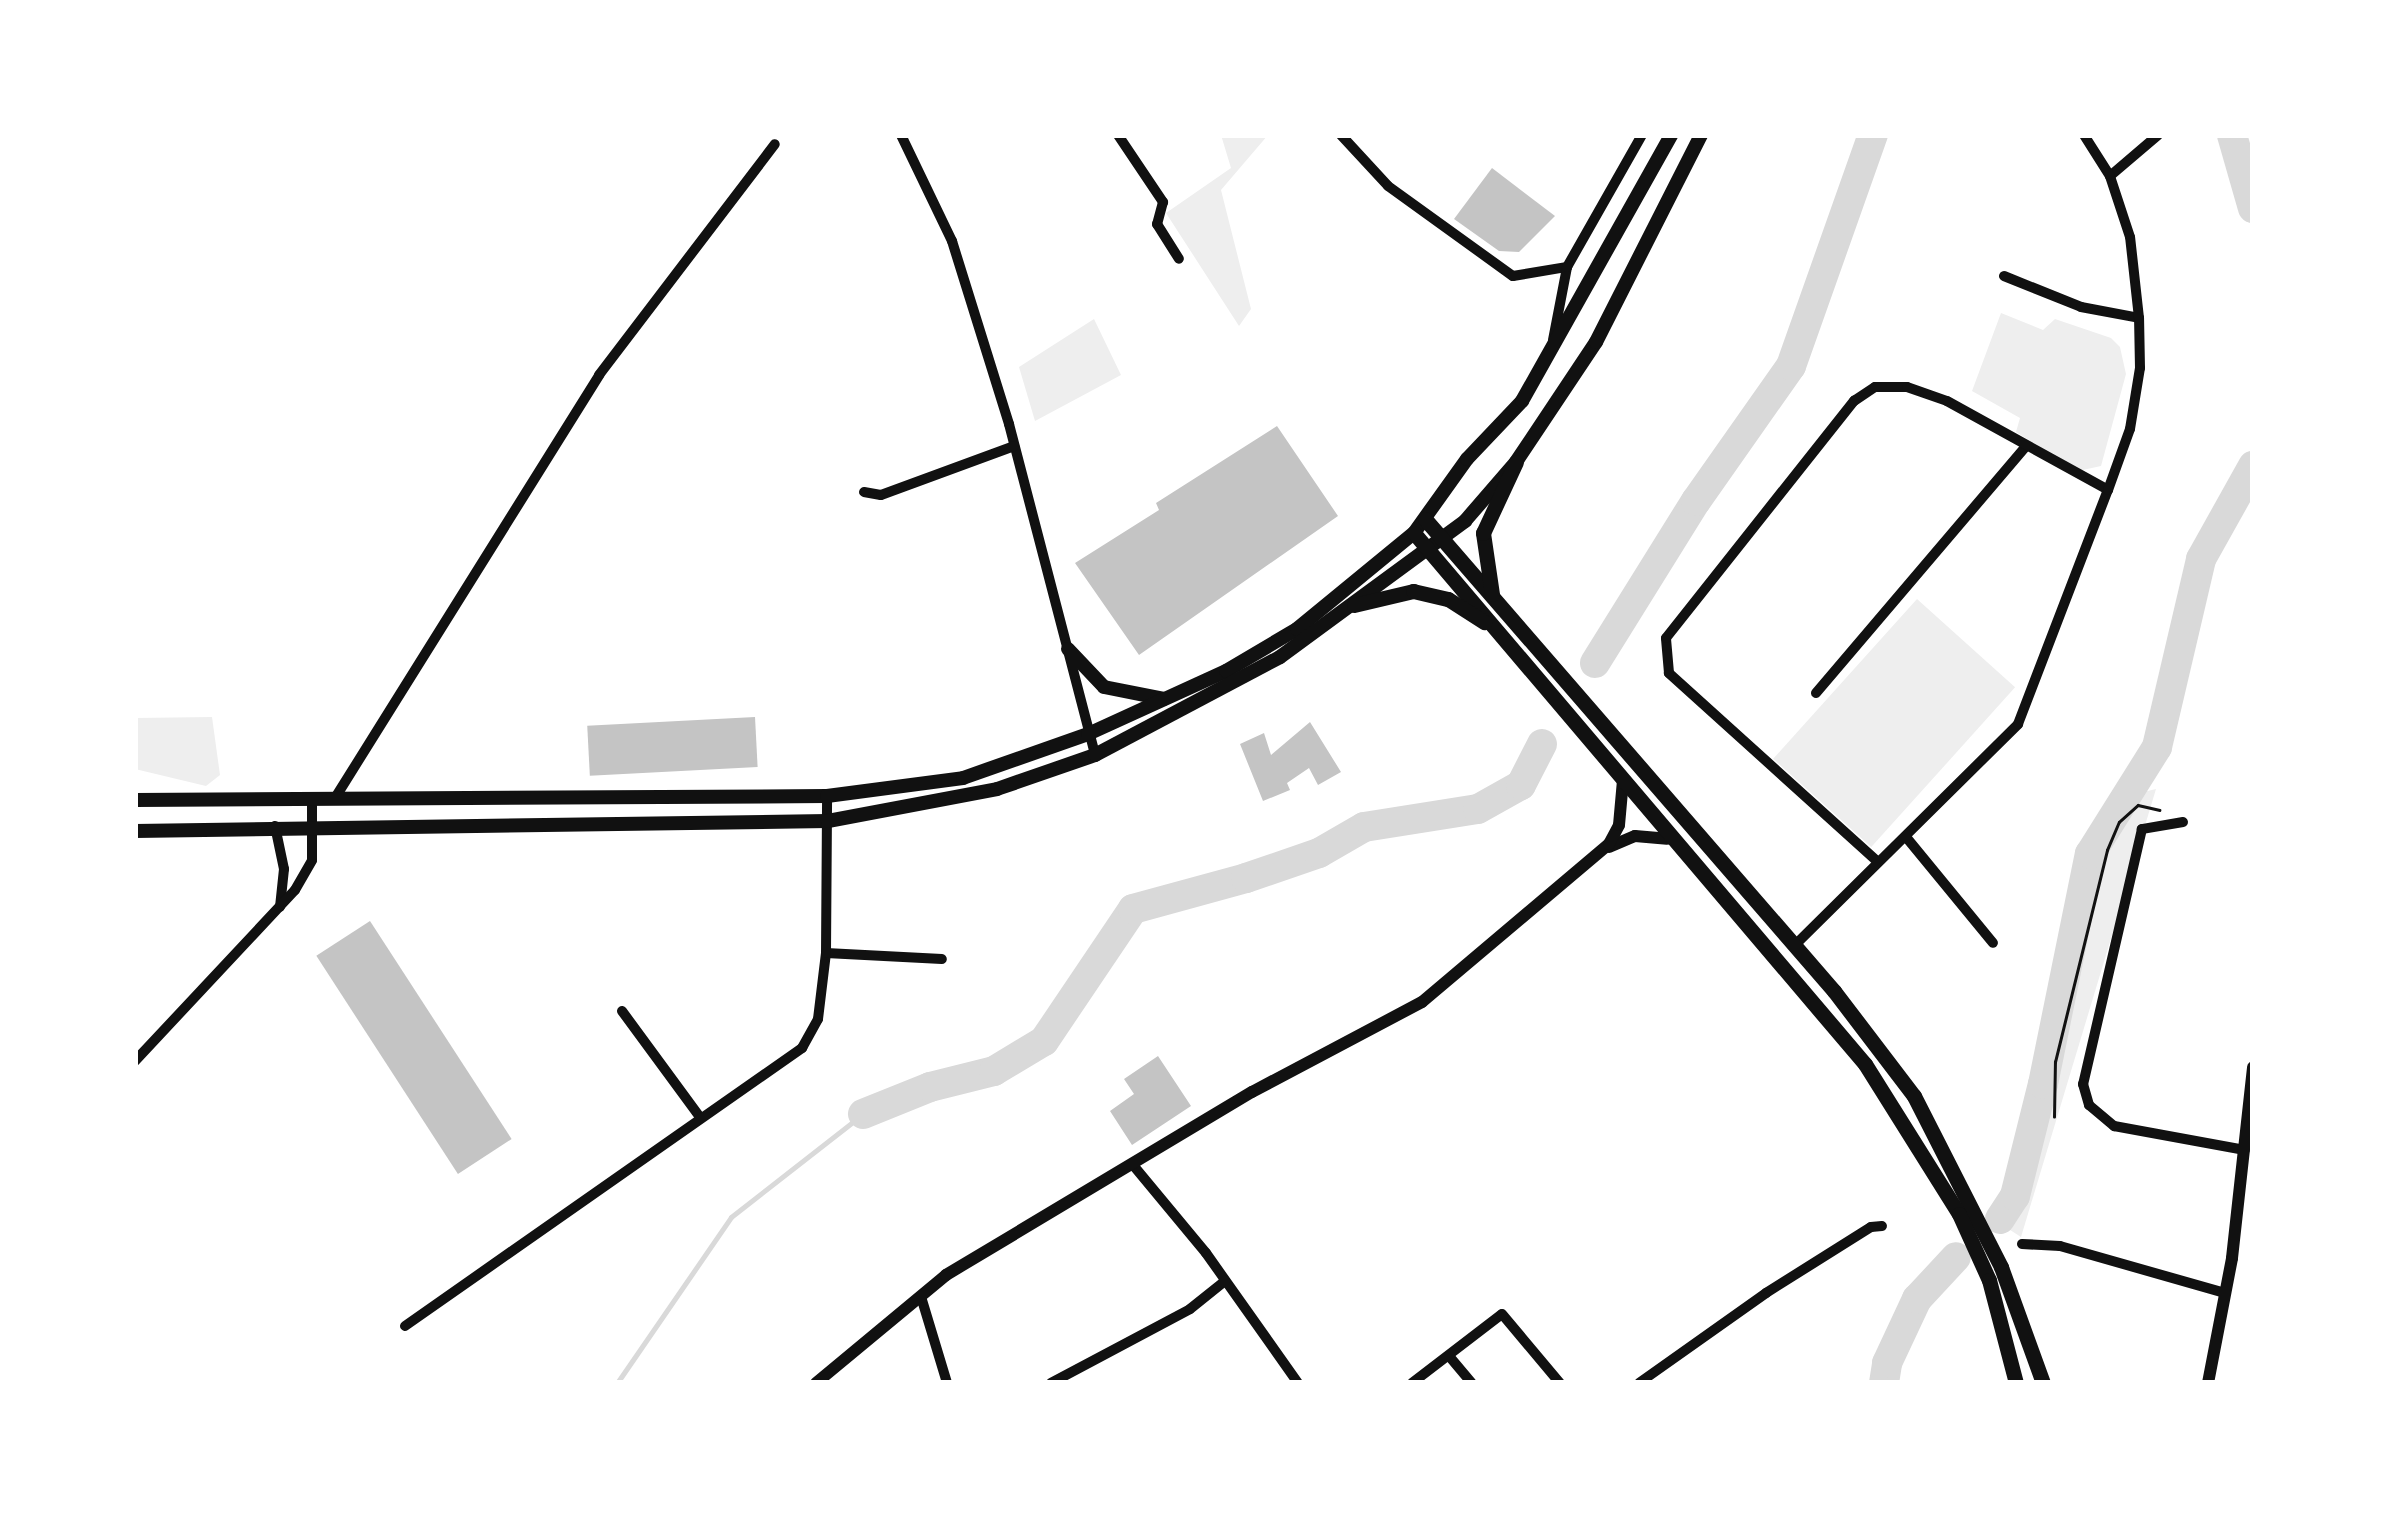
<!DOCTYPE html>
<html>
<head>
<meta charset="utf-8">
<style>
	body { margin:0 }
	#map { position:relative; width:2388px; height:1518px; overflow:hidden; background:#fff; font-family:Rubik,sans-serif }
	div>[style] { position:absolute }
	.green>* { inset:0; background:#eee; transform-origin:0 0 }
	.stream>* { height:5px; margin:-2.5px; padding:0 2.5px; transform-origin:2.5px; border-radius:2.5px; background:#d9d9d9 }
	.river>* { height:30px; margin:-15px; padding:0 15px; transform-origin:15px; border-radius:15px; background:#d9d9d9 }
	.building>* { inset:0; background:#c4c4c4; transform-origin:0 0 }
	.path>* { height:2.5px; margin:-1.25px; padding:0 1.25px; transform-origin:1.25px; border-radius:1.25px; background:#111 }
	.minor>* { height:10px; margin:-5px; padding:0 5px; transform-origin:5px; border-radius:5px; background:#111 }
	.tertiary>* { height:12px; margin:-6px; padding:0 6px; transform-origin:6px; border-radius:6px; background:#111 }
	.secondary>* { height:14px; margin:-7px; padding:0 7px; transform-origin:7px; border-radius:7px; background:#111 }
	.primary>* { height:15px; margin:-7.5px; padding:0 7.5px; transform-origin:7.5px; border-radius:7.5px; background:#111 }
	span { translate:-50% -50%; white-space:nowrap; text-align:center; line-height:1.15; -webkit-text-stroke:10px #fff; paint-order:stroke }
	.frame { position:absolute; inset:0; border:138px solid #fff; pointer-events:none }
</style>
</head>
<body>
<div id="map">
	<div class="green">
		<div style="clip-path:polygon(1221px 135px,1268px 135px,1221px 190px,1251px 309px,1239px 326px,1166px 213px,1231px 168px)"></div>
		<div style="clip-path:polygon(2001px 313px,2043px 330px,2055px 319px,2111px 338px,2120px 347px,2126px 374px,2101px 466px,2078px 471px,2016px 432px,2020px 418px,1972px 391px)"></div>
		<div style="clip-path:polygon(1094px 319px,1121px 375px,1035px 421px,1019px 367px)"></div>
		<div style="left:1917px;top:599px;width:132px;height:215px;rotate:42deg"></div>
		<div style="clip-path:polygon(212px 717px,220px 775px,206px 786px,135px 769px,135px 718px)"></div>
		<div style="clip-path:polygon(2156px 789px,2021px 1237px,2007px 1228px,2097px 859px,2135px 794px)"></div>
	</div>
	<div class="stream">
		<div style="left:617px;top:1383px;width:201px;rotate:-55.5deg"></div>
		<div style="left:731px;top:1217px;width:167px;rotate:-38deg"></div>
	</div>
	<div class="river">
		<div style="left:2232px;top:135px;width:76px;rotate:74deg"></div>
		<div style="left:1595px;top:663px;width:191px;rotate:-58.1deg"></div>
		<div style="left:1696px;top:501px;width:165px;rotate:-54.9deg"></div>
		<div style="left:1791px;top:366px;width:245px;rotate:-70.5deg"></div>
		<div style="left:863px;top:1114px;width:72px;rotate:-21.9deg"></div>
		<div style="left:930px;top:1087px;width:66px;rotate:-14deg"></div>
		<div style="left:994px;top:1071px;width:58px;rotate:-31deg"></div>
		<div style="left:1044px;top:1041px;width:159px;rotate:-56deg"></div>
		<div style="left:1133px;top:909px;width:117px;rotate:-15.3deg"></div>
		<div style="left:1246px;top:878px;width:77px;rotate:-18.9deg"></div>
		<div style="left:1319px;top:853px;width:52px;rotate:-30deg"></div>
		<div style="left:1364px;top:827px;width:115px;rotate:-9deg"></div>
		<div style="left:1478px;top:809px;width:49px;rotate:-29.2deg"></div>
		<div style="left:1521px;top:785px;width:46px;rotate:-62.9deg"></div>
		<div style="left:2000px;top:1219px;width:27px;rotate:-57deg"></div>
		<div style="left:2015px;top:1196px;width:115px;rotate:-76deg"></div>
		<div style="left:2043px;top:1084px;width:235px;rotate:-78.5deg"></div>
		<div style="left:2090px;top:854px;width:126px;rotate:-57.9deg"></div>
		<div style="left:2157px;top:747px;width:193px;rotate:-76.8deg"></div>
		<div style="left:2201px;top:559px;width:107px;rotate:-60.8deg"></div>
		<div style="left:1884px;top:1383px;width:20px;rotate:-81deg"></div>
		<div style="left:1887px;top:1363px;width:71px;rotate:-64.9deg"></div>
		<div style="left:1917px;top:1299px;width:57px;rotate:-47.1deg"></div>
	</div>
	<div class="building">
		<div style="clip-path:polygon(1492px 168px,1555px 216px,1519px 252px,1499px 251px,1454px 219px)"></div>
		<div style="clip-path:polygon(1277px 426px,1338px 516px,1139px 655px,1075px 563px,1159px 510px,1156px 503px)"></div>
		<div style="left:755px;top:717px;width:50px;height:168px;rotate:87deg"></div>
		<div style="clip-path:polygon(1310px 722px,1341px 772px,1318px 785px,1309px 768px,1287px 783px,1290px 790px,1263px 801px,1240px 744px,1264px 733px,1271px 755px)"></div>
		<div style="left:370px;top:921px;width:260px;height:64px;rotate:57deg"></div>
		<div style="clip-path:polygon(1158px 1056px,1191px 1106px,1132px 1145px,1110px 1111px,1134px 1094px,1124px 1079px)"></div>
	</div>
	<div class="path">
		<div style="left:2054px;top:1117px;width:55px;rotate:-89deg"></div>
		<div style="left:2055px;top:1062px;width:218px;rotate:-76.2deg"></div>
		<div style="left:2107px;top:850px;width:30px;rotate:-67deg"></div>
		<div style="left:2119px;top:822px;width:25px;rotate:-42deg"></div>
		<div style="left:2138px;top:805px;width:22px;rotate:13deg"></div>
	</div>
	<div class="minor">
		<div style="left:901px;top:135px;width:118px;rotate:64.3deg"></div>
		<div style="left:952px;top:241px;width:192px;rotate:72.7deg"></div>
		<div style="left:1009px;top:424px;width:342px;rotate:75.4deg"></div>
		<div style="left:1118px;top:135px;width:81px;rotate:56.1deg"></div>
		<div style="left:1163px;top:202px;width:23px;rotate:105deg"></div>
		<div style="left:1157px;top:224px;width:41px;rotate:57.8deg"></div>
		<div style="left:1341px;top:135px;width:69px;rotate:47.3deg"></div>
		<div style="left:1388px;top:186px;width:154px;rotate:35.8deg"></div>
		<div style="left:1513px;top:276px;width:55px;rotate:-9.5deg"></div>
		<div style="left:2110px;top:176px;width:63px;rotate:-40.5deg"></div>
		<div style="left:2004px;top:276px;width:83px;rotate:21.9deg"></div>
		<div style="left:2081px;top:307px;width:59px;rotate:10.7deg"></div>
		<div style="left:1553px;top:340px;width:74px;rotate:-79.1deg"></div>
		<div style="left:1567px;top:267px;width:152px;rotate:-60.4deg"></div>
		<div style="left:864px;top:492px;width:17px;rotate:10deg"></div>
		<div style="left:881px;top:495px;width:142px;rotate:-20.2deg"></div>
		<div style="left:1816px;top:693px;width:323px;rotate:-49.6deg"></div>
		<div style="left:335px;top:798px;width:499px;rotate:-58deg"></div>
		<div style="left:599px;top:375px;width:290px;rotate:-52.7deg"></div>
		<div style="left:2183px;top:822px;width:42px;rotate:170.3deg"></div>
		<div style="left:2142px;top:829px;width:262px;rotate:103deg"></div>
		<div style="left:2083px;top:1084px;width:22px;rotate:74deg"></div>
		<div style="left:2089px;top:1105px;width:33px;rotate:40deg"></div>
		<div style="left:2114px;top:1126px;width:133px;rotate:10.4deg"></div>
		<div style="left:275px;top:826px;width:44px;rotate:78.2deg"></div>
		<div style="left:284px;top:869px;width:38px;rotate:96deg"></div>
		<div style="left:1906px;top:837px;width:137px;rotate:50.6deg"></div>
		<div style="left:1878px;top:862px;width:282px;rotate:-137.9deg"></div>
		<div style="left:1669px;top:673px;width:35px;rotate:-95deg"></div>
		<div style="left:1666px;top:638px;width:303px;rotate:-51.6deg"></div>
		<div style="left:1854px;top:401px;width:25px;rotate:-34deg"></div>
		<div style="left:1875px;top:387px;width:32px"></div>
		<div style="left:1907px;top:387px;width:42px;rotate:19.3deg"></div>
		<div style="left:1947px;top:401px;width:184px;rotate:28.9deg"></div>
		<div style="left:1795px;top:945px;width:314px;rotate:-44.7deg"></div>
		<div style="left:2018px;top:724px;width:251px;rotate:-69deg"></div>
		<div style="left:2108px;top:490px;width:65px;rotate:-70.2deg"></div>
		<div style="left:2130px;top:429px;width:62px;rotate:-80.7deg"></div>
		<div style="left:2140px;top:368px;width:50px;rotate:-91.1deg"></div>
		<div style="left:2139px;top:318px;width:81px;rotate:-96.3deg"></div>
		<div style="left:2130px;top:237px;width:64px;rotate:-108.2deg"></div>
		<div style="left:2110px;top:176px;width:49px;rotate:-122.4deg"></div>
		<div style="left:826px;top:953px;width:116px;rotate:3deg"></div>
		<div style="left:622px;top:1011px;width:132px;rotate:53.7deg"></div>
		<div style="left:135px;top:1061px;width:234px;rotate:-46.9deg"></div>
		<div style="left:295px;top:890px;width:34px;rotate:-60deg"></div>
		<div style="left:312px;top:860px;width:61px;rotate:-90deg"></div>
		<div style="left:1133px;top:1165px;width:114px;rotate:50.3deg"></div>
		<div style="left:1206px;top:1253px;width:159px;rotate:54.7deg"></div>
		<div style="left:2022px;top:1244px;width:38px;rotate:3deg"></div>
		<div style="left:2060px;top:1246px;width:172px;rotate:15.9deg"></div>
		<div style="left:922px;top:1300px;width:87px;rotate:73.2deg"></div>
		<div style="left:405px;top:1326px;width:485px;rotate:-35deg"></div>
		<div style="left:802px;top:1048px;width:33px;rotate:-61deg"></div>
		<div style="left:818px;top:1019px;width:66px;rotate:-83.1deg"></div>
		<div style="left:826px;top:953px;width:157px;rotate:-89.6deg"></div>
		<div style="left:1449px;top:1356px;width:35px;rotate:50deg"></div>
		<div style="left:1051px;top:1383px;width:157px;rotate:-28deg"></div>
		<div style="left:1190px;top:1309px;width:45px;rotate:-38.7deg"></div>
		<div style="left:1412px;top:1383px;width:113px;rotate:-37.5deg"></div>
		<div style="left:1502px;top:1314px;width:90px;rotate:50deg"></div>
		<div style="left:1639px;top:1383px;width:156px;rotate:-35.3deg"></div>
		<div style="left:1766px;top:1293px;width:124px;rotate:-32.2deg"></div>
		<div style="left:1871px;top:1227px;width:11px;rotate:-5deg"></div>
	</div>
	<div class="tertiary">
		<div style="left:1609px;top:847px;width:28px;rotate:-23deg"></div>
		<div style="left:1635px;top:836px;width:32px;rotate:5deg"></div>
		<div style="left:816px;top:1383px;width:169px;rotate:-39.7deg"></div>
		<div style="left:946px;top:1275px;width:357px;rotate:-30.9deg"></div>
		<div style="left:1252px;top:1092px;width:192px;rotate:-27.9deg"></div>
		<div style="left:1422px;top:1002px;width:245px;rotate:-40.2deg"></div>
		<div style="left:1609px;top:844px;width:21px;rotate:-62deg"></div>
		<div style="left:1619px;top:825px;width:45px;rotate:-84.9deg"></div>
		<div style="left:2208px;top:1383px;width:127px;rotate:-79.1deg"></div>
		<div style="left:2232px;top:1258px;width:192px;rotate:-83.7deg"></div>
	</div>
	<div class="secondary">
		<div style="left:1068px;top:649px;width:52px;rotate:46.5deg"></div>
		<div style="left:1104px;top:687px;width:61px;rotate:11.3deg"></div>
		<div style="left:135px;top:800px;width:692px;rotate:-0.33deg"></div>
		<div style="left:827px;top:796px;width:137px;rotate:-7.5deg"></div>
		<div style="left:963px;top:778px;width:133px;rotate:-19.4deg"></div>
		<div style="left:1088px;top:734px;width:152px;rotate:-24.5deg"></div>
		<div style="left:1226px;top:671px;width:82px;rotate:-30.6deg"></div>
		<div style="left:1297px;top:629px;width:151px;rotate:-39.4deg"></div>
		<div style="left:1414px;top:533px;width:91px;rotate:-54.4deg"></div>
		<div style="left:1467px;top:459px;width:80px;rotate:-46.5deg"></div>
		<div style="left:1522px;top:401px;width:305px;rotate:-60.7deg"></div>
		<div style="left:135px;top:831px;width:693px;rotate:-0.83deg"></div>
		<div style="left:828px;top:821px;width:172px;rotate:-10.7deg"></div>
		<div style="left:997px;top:789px;width:104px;rotate:-19.1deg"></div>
		<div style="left:1095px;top:755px;width:209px;rotate:-27.9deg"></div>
		<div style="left:1280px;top:657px;width:230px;rotate:-36.3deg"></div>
		<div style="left:1465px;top:521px;width:78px;rotate:-49.2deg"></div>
		<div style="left:1516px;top:462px;width:144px;rotate:-56.3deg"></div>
		<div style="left:1596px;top:342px;width:232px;rotate:-63.1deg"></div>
	</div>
	<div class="primary">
		<div style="left:1425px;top:519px;width:625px;rotate:49.09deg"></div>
		<div style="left:1834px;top:991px;width:132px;rotate:52.7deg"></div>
		<div style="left:1914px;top:1096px;width:192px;rotate:63deg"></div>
		<div style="left:2001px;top:1267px;width:123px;rotate:70.1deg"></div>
		<div style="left:1414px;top:533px;width:697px;rotate:49.66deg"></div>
		<div style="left:1865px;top:1064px;width:177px;rotate:57.9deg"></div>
		<div style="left:1959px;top:1214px;width:72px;rotate:65.6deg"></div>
		<div style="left:1989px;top:1280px;width:106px;rotate:75.3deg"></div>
		<div style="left:1492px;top:594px;width:62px;rotate:-98.4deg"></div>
		<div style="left:1483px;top:533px;width:78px;rotate:-65.1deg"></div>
		<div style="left:1354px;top:605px;width:61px;rotate:-13.3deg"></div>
		<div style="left:1413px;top:591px;width:36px;rotate:13deg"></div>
		<div style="left:1448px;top:599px;width:43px;rotate:32.6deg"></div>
	</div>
	<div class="frame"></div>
</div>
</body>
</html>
